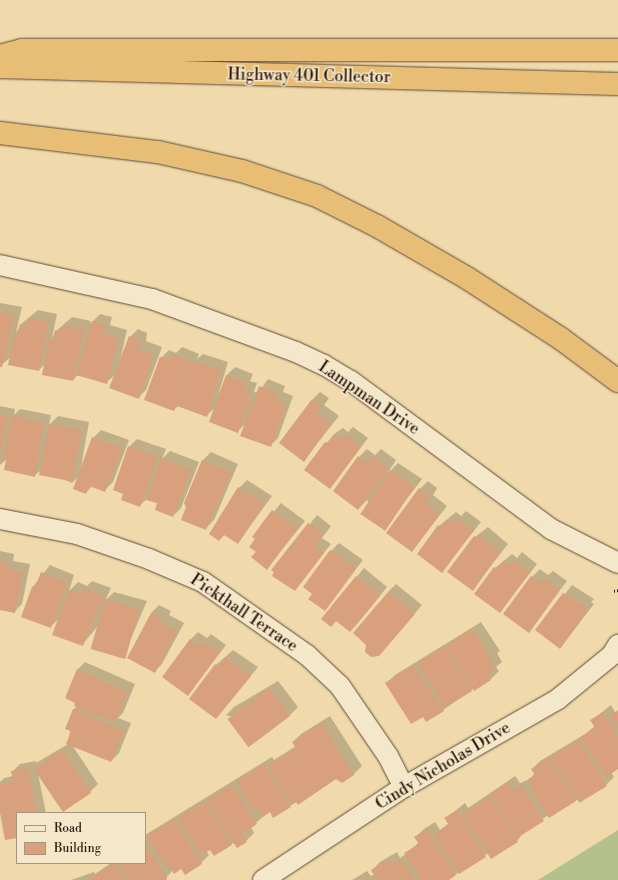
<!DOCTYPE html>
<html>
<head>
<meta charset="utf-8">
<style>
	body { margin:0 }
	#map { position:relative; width:618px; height:880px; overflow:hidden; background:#f0daac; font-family:"Libre Bodoni",serif }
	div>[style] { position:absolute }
	.green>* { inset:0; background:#b4c18d }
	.shadow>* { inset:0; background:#0003 }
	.building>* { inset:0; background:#d8a07d; transform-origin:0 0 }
	.path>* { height:2.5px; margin-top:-1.25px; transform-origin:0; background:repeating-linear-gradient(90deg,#2d190f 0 1px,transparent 0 3px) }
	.roads { filter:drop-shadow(0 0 1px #5e4936) drop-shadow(0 0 1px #5e4936) }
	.minor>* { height:20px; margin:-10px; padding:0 10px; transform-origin:10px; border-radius:10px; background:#f5e7c9 }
	.motorway>* { height:22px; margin:-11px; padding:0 11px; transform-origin:11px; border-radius:11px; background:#e8bd76 }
	span { translate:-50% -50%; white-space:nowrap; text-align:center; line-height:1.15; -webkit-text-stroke:3px #f5e7c9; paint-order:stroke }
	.street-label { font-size:16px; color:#2d190f }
	.legend { position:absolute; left:16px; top:812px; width:130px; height:52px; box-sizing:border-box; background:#f5e7c9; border:1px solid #a5957f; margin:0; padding:5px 7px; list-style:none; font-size:12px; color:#2d190f }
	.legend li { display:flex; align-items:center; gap:8px; height:20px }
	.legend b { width:20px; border:1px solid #a5957f }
</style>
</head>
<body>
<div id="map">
	<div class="green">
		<div style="clip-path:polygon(618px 830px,618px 880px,538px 880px)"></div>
	</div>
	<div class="shadow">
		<div style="clip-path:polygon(0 303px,22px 307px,16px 333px,21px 324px,38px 310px,57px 314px,52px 338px,56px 331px,72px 317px,91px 321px,90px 324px,100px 314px,112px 317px,110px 325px,127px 330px,119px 365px,130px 337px,138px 329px,147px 333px,146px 341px,162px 347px,146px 390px,138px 398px,116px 374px,107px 382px,78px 375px,73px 380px,45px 364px,39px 370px,11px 357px,0 366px)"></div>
		<div style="clip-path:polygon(182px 347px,199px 354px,197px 359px,203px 354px,228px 362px,218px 396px,227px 375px,235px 367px,253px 374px,250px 381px,257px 383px,254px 392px,258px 393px,268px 379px,285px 386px,283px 392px,293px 396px,278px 438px,270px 446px,246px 423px,238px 431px,216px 407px,206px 416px,178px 406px,174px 410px,161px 358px,169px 350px,176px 353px)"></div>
		<div style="clip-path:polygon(320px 392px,329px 398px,324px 405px,339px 416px,304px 460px,312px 400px)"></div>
		<div style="clip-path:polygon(0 406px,15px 409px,14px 415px,20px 409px,51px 415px,49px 425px,58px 416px,89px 422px,81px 467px,93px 438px,101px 430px,129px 440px,113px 482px,105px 490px,92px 486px,86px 493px,79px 476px,72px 483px,41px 470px,34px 476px,7px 459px,0 465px)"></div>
		<div style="clip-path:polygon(353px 427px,368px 438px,330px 488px,305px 470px,334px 434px,343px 428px,348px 432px)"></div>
		<div style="clip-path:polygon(137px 439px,166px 449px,162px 459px,170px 451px,199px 462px,181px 508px,173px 516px,158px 503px,147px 499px,139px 506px,124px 493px,129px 447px)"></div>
		<div style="clip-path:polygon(367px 449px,375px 455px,381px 449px,396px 460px,387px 474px,398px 463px,422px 479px,383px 530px,367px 500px,358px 509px,359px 457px)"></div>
		<div style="clip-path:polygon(211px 452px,238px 464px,214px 520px,206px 528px,203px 460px)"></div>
		<div style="clip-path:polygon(247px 480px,272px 496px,238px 543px,239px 488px)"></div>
		<div style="clip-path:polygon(428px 481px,437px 488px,433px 495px,447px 506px,412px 551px,420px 489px)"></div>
		<div style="clip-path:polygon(281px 503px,305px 521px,267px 568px,257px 552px,256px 539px,253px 537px)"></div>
		<div style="clip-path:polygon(466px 511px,481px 522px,442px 571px,439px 526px,456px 512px,461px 516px)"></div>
		<div style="clip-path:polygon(317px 515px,331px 526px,322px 538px,331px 544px,295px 590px,273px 570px)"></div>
		<div style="clip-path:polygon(488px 527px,508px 544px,473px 589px,449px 572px,475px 537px)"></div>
		<div style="clip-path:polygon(339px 543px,363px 560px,325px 609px,313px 594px,331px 551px)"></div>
		<div style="clip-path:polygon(0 551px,14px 554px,13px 561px,30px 564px,22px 604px,14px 612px,0 609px)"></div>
		<div style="clip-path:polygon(522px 552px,537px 564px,500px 612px,495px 568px,512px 554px,517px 558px)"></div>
		<div style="clip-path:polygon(50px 565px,74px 575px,69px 591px,78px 582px,87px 586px,92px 581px,111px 588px,105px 601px,114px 592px,147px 601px,126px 650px,118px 658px,97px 627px,82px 645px,59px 619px,50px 627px,32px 588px)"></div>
		<div style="clip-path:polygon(364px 568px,387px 587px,358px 623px,350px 631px,337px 620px,323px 619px)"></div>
		<div style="clip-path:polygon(540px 569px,548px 575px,553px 571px,567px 581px,529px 631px,532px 577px)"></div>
		<div style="clip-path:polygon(396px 584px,422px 605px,379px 655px,388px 592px)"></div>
		<div style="clip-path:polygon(572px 585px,594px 599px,591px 602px,594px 604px,560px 648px,536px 630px)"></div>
		<div style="clip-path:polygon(159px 605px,171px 611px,169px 615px,184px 623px,162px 664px,154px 672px,151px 613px)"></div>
		<div style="clip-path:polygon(481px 622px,500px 651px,497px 653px,502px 662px,496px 667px,499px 671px,491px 679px,475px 689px,474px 688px,443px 710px,423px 716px,387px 683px,395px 675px)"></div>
		<div style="clip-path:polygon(198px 632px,207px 638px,211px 634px,226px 645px,188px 695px,190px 640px)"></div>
		<div style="clip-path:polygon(233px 650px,258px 667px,216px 718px,191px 699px,216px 665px)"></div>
		<div style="clip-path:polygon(85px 662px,135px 684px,123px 713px,118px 718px,131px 723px,119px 753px,111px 761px,72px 745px,98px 784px,90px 792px,38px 774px,46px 813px,17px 813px,17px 837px,0 807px,0 782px,4px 778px,13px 776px,12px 772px,20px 764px,36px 761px,36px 763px,68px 744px,74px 709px,77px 706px,77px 670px)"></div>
		<div style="clip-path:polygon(278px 681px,298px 707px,290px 715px,269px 728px,226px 715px,234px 707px)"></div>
		<div style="clip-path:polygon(611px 705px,615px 712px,618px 710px,618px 768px,611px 772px,614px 777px,606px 785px,548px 815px,524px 832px,517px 841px,489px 853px,447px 880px,352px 880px,367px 871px,371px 876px,375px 874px,372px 870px,380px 862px,397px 852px,400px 858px,406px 854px,419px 842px,416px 837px,424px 829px,435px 822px,440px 830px,449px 823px,446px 818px,465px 803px,468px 808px,515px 776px,520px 783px,530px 779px,535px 773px,532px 769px,540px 761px,585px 734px,595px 726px,592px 720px)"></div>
		<div style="clip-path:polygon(330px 716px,362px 766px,354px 774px,342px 782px,336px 778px,290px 806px,270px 811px,251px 827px,254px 833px,246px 841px,211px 848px,206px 851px,209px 855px,201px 863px,173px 870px,166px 878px,167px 880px,71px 880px,94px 872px,95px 874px,111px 863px,145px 863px,145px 835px,272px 757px,274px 760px,296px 746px,293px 742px,301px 734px)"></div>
	</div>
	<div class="building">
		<div style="clip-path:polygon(0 312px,14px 315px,2px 367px,0 367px)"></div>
		<div style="clip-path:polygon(29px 318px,49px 322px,39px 371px,8px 365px,15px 332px,18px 333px,20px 324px,28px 325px)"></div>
		<div style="clip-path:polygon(92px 321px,105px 325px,102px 333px,119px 338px,107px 384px,76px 375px)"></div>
		<div style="clip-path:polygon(63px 325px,84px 329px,73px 381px,42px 375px,49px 339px,53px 340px,55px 330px,62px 331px)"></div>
		<div style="clip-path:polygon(129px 336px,140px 340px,138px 349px,154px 355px,139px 399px,109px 388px)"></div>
		<div style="clip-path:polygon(173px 354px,192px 362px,187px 376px,194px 361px,221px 370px,207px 417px,177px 406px,187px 377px,174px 411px,144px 400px,160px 357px,170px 361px)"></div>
		<div style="clip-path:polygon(226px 375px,245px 382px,243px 389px,250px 391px,247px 400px,250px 401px,238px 433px,209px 422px)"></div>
		<div style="clip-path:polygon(259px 386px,278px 394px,276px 400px,286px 404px,271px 447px,240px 436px)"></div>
		<div style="clip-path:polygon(312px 399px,322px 407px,317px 414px,331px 424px,304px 462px,279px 443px)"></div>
		<div style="clip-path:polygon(0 415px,8px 417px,1px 451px,0 451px)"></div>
		<div style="clip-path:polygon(11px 416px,43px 423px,35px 477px,4px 470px,6px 460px,3px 459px)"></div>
		<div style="left:49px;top:424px;width:33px;height:52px;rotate:11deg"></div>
		<div style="clip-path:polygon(345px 434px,361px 447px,330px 489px,304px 470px,325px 442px,328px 443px,334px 435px,340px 440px)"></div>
		<div style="clip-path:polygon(92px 437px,122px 448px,105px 492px,89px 486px,86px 494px,73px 489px)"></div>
		<div style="clip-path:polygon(128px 446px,158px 457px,140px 507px,121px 500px,123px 494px,113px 490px)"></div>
		<div style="clip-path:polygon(358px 456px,367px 463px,372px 456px,388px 469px,358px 510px,333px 491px)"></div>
		<div style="clip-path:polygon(161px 458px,191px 470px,173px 517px,155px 510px,157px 503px,146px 500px)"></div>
		<div style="clip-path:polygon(202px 460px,231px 472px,206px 530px,181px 520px,186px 507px,184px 503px)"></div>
		<div style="left:390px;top:470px;width:30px;height:53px;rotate:34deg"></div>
		<div style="clip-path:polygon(238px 487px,264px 504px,238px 544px,224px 535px,219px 541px,209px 534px)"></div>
		<div style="clip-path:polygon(419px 488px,430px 496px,425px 504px,440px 514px,412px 552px,386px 533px)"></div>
		<div style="clip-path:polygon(272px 510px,297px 529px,267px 570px,251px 557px,256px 552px,249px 547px,255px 539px,252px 537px)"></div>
		<div style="clip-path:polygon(457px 518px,474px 530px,442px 573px,417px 554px,438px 525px,441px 527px,447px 519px,453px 524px)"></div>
		<div style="clip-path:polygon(308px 523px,324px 534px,315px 546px,324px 553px,295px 591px,272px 576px,274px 572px,271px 570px)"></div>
		<div style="clip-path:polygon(479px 535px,500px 552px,473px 591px,447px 572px,474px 536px,477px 538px)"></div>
		<div style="clip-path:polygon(330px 550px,356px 569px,325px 611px,308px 599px,312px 594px,303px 587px)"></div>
		<div style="clip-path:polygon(0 560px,7px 562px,6px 569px,23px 572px,15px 613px,0 610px)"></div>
		<div style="clip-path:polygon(514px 560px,530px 572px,500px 613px,474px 594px,494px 567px,497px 569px,503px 561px,509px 566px)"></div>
		<div style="clip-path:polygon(41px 572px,67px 583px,51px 628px,21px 617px,32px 587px,36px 585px)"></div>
		<div style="clip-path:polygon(356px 576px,380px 596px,350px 632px,336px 621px,331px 627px,321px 619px)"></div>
		<div style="clip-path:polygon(531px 576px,540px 583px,544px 578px,560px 590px,529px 633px,503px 614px)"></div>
		<div style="clip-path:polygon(83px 588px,103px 596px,83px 646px,52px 635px,69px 590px,81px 594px)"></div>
		<div style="clip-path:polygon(388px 592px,415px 614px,379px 656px,371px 657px,365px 652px,366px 645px,353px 633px)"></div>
		<div style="clip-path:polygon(563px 593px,587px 607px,584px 611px,587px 612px,560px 649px,535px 630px)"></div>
		<div style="left:105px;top:599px;width:36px;height:52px;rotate:16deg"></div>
		<div style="clip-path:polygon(151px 613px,163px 620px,161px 623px,177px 631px,155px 673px,127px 658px)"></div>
		<div style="clip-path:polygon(473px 629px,492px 660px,490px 662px,494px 670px,488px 675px,491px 680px,474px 691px,446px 646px)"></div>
		<div style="clip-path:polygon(190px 639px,199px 646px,203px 641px,219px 653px,188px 696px,162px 677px)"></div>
		<div style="left:444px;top:646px;width:53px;height:31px;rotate:58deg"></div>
		<div style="clip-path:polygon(225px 657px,251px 676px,216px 719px,189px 699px,215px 664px,218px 666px)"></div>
		<div style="clip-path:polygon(413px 665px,444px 711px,426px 722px,423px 717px,411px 724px,385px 683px)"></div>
		<div style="clip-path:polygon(77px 669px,127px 692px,115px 722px,74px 706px,75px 703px,65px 698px)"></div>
		<div style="left:269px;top:688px;width:35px;height:52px;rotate:53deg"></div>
		<div style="clip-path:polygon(73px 709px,124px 731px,111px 762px,66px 744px,71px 731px,65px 729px)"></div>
		<div style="clip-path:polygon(618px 711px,618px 730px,610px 716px)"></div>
		<div style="clip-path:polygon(603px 712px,618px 737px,618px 769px,606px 777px,581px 737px,595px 728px,590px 720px)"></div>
		<div style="clip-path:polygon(322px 723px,354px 775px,342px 783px,336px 779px,298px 805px,296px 802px,292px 804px,268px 765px,296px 748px,292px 742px)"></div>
		<div style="left:579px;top:740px;width:54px;height:32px;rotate:59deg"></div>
		<div style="left:62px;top:750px;width:52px;height:34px;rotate:56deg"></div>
		<div style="clip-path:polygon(549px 757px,576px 801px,549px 818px,530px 789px,533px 787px,528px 779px,535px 775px,531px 769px)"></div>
		<div style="clip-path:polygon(264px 764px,291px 807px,273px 818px,270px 812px,263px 817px,258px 809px,255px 811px,236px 781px)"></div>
		<div style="clip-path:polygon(28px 768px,36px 813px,17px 813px,17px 838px,5px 840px,0 813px,0 784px,13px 782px,11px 771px)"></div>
		<div style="clip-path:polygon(507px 783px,512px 791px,521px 785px,544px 821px,517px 838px,490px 795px)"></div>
		<div style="clip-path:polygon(232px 785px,257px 824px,242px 834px,247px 842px,237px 848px,206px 801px)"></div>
		<div style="left:490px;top:797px;width:53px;height:32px;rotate:58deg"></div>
		<div style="clip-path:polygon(204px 802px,232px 845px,214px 856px,210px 850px,202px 855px,177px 819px)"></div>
		<div style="clip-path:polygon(457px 810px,486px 857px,459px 874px,434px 835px,449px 825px,444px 818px)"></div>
		<div style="clip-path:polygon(174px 819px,202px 864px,185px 875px,181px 869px,174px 874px,169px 865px,166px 867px,146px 836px)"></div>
		<div style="clip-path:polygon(427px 829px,456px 875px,449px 880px,421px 880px,404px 853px,419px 844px,414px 837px)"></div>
		<div style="clip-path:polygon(145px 843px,167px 878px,164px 880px,130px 880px,119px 863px,145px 863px)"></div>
		<div style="clip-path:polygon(389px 859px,392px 865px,401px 859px,415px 880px,377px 880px,371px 870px)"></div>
		<div style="clip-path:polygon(114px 863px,126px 880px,87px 880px)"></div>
	</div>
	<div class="path">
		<div style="left:614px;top:591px;width:4px;rotate:-14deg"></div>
	</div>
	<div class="roads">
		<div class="minor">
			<div style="left:0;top:265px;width:156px;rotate:12.6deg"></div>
			<div style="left:152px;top:299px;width:153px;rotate:20.2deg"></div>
			<div style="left:296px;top:352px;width:31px;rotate:25deg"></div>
			<div style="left:324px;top:365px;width:31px;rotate:31deg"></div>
			<div style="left:351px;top:381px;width:249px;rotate:36.5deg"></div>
			<div style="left:551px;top:529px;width:75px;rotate:26.9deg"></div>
			<div style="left:0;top:519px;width:78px;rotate:11deg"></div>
			<div style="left:77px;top:534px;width:76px;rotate:19.1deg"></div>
			<div style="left:149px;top:559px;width:59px;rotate:23.1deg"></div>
			<div style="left:203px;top:582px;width:127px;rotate:35.1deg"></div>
			<div style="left:307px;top:655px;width:45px;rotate:43.2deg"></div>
			<div style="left:340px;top:686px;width:85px;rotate:55.6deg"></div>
			<div style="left:388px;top:756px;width:35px;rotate:63deg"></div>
			<div style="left:263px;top:880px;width:169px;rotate:-33.4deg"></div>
			<div style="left:404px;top:787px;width:177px;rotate:-29.7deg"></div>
			<div style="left:558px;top:699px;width:70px;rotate:-39.2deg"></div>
			<div style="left:612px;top:655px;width:12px;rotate:-59deg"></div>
		</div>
		<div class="motorway">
			<div style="left:0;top:56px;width:23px;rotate:-15deg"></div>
			<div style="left:22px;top:50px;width:596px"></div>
			<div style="left:0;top:67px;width:618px;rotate:1.58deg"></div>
			<div style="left:0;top:133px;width:159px;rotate:6.9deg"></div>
			<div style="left:158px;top:152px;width:86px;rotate:12.7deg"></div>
			<div style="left:242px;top:171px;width:79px;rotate:18.4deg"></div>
			<div style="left:317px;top:196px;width:67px;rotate:26.6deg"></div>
			<div style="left:377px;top:226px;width:104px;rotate:30deg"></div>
			<div style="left:467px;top:278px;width:111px;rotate:32.8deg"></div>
			<div style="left:560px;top:338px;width:72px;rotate:36.6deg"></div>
		</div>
	</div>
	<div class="street-label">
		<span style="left:309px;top:76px;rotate:1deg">Highway 401 Collector</span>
		<span style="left:369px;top:398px;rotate:34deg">Lampman Drive</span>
		<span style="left:244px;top:613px;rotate:34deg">Pickthall Terrace</span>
		<span style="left:443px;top:766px;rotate:-31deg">Cindy Nicholas Drive</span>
	</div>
	<ul class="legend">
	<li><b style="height:5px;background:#f5e7c9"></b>Road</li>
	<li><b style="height:11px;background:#d8a07d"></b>Building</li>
	</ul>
</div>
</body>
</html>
